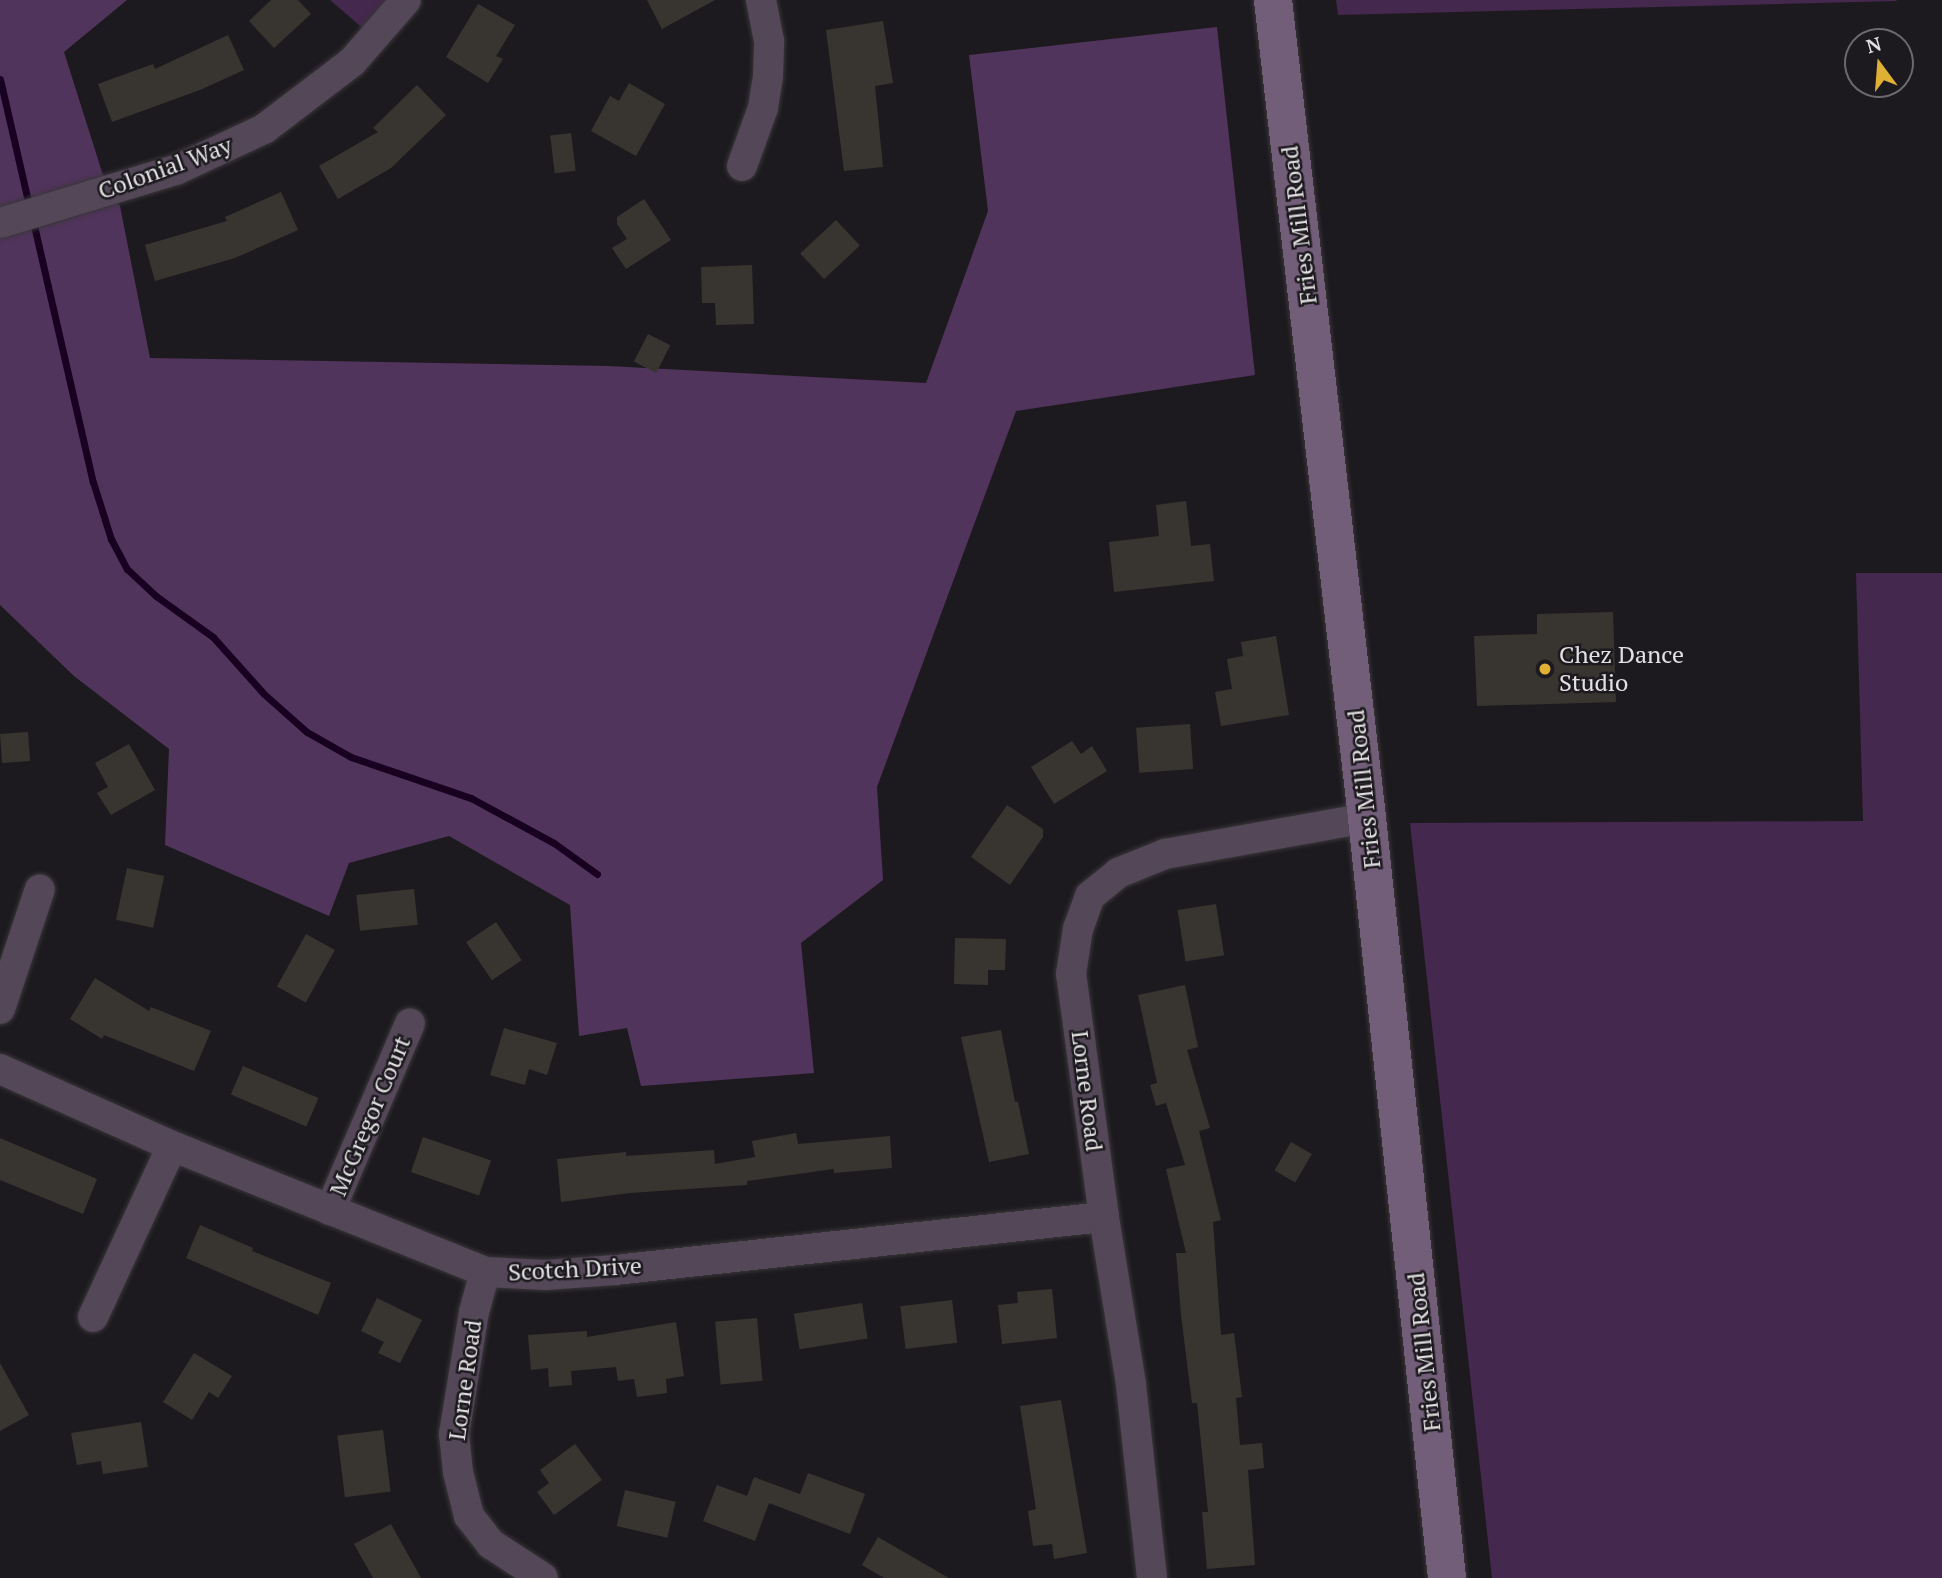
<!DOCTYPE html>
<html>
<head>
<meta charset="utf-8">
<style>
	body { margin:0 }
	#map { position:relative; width:1942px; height:1578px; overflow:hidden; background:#1d1a1f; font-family:"PT Serif",serif }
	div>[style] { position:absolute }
	.green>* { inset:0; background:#44284d }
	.forest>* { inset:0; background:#51345b }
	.stream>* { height:7px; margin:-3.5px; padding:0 3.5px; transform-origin:3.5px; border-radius:3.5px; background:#180120 }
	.building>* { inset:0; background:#383530; transform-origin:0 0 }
	.roads { filter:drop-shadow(0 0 2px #39363a) drop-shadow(0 0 2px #39363a) }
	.minor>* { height:30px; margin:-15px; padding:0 15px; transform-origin:15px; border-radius:15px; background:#534758 }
	.secondary>* { height:38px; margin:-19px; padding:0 19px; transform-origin:19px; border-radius:19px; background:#735e7a }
	.dots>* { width:19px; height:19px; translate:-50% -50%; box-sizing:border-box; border:4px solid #1d1a1f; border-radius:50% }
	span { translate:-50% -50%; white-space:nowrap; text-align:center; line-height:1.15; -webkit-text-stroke:5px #1d1a1f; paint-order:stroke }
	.street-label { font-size:24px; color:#e3e0e3 }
	.poi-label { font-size:24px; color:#e3e0e3 }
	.left { translate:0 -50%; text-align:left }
	.north { position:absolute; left:1844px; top:28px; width:70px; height:70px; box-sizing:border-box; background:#1d1a1f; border:2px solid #6c696d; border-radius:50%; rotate:344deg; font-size:19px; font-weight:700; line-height:28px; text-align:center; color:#e3e0e3 }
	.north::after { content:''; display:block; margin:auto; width:24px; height:32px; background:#e0b034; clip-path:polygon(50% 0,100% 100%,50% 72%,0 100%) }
</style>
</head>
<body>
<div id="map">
	<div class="green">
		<div style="clip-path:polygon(330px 0,388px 0,365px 30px)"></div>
		<div style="clip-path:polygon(1336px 0,1895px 0,1898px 1px,1338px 15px)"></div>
		<div style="clip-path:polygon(1856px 573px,1942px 573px,1942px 1578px,1492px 1578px,1410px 823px,1863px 821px)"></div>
	</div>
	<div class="forest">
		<div style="clip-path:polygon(0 0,127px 0,64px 52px,102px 172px,120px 206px,150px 358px,608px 366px,926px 383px,988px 211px,969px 55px,1217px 27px,1255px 375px,1016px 411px,877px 787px,883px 880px,801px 943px,814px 1073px,641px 1086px,627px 1028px,579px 1036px,570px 905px,449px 836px,349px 863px,329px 916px,165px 845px,169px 749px,74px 676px,0 605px)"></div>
	</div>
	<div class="stream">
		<div style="left:0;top:79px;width:130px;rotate:77.1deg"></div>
		<div style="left:33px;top:221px;width:268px;rotate:77.1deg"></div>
		<div style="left:93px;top:482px;width:60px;rotate:72.5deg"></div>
		<div style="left:111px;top:539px;width:34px;rotate:62deg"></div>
		<div style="left:127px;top:569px;width:40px;rotate:43deg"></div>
		<div style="left:156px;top:596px;width:70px;rotate:35.7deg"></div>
		<div style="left:213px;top:637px;width:76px;rotate:48.2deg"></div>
		<div style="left:264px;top:694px;width:57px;rotate:41.5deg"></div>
		<div style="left:307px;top:732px;width:51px;rotate:29.6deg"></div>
		<div style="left:351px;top:757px;width:127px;rotate:18.9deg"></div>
		<div style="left:471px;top:798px;width:94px;rotate:28.5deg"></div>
		<div style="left:554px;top:843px;width:53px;rotate:35.8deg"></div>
	</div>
	<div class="building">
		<div style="clip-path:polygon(271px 0,298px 0,311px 14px,274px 48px,249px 21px)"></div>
		<div style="clip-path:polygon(647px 0,715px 0,662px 29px)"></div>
		<div style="clip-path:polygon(478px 4px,515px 25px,496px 56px,503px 59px,488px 83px,446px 57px)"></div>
		<div style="clip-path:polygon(883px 21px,893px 83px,875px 86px,883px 167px,844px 171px,826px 30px)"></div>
		<div style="clip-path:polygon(228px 35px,244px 70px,200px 90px,112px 122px,98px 84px,153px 64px,155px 69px)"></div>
		<div style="clip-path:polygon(629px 83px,665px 104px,636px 156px,591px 131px,610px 96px,619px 101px)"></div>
		<div style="clip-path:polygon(417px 85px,446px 115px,391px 168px,338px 199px,319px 166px,378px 132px,373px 128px)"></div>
		<div style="left:571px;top:133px;width:38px;height:21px;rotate:83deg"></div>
		<div style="clip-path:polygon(281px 192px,298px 230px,235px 258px,155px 281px,145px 245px,227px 221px,225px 217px)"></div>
		<div style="clip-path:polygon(644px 199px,671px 240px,626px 269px,612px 248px,627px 239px,617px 224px,617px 217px)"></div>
		<div style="left:836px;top:220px;width:35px;height:49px;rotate:47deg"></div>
		<div style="clip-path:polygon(752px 265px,754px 324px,716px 325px,715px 303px,702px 303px,701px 267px)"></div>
		<div style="left:648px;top:334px;width:25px;height:31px;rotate:27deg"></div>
		<div style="clip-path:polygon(1186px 501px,1191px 546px,1210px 544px,1214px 581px,1114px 592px,1109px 542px,1159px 536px,1156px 505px)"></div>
		<div style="clip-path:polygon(1613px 612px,1616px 702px,1477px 706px,1474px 636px,1537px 634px,1537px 614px)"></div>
		<div style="clip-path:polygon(1276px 636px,1289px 715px,1221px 726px,1215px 692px,1232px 689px,1227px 659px,1243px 656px,1241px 642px)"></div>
		<div style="left:1190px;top:724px;width:45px;height:54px;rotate:86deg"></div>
		<div style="left:28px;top:732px;width:29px;height:28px;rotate:86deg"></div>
		<div style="clip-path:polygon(1072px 741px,1081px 754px,1092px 746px,1107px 771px,1054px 804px,1031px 767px)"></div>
		<div style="clip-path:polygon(129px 744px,155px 790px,111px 815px,97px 793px,108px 787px,95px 763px)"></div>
		<div style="clip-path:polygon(1007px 805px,1043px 829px,1043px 837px,1010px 885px,971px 857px)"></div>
		<div style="left:127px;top:868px;width:38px;height:53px;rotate:12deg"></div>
		<div style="left:414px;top:889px;width:36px;height:58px;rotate:84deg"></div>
		<div style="left:1216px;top:904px;width:52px;height:39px;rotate:81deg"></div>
		<div style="left:496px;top:922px;width:46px;height:36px;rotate:56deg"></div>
		<div style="left:306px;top:934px;width:33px;height:60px;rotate:29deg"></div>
		<div style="clip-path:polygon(955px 938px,1006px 939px,1005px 970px,988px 970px,988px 985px,954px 984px)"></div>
		<div style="clip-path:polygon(95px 978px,149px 1011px,151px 1007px,211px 1031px,194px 1071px,104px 1035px,102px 1039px,70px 1019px)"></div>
		<div style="clip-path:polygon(1185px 985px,1198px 1047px,1187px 1050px,1210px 1128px,1199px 1131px,1221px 1220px,1213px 1222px,1221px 1335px,1234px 1333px,1242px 1397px,1236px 1398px,1240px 1445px,1262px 1443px,1264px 1468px,1248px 1470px,1255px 1565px,1207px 1569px,1202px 1512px,1208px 1512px,1197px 1403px,1192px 1403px,1181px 1315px,1176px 1253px,1186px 1253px,1166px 1169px,1185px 1165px,1166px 1103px,1156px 1106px,1150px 1085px,1157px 1083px,1138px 995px)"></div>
		<div style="clip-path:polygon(504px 1028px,557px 1043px,547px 1075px,529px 1069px,525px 1085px,490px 1075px)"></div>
		<div style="clip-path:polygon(1001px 1030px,1015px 1102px,1018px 1102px,1029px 1154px,989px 1162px,961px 1037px)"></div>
		<div style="left:243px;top:1066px;width:82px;height:31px;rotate:23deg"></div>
		<div style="clip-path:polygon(796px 1133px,798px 1144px,890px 1136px,892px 1168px,834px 1173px,834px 1169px,747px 1181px,747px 1185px,630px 1193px,561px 1202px,557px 1159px,626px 1152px,626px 1156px,714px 1150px,715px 1164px,755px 1157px,752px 1141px)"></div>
		<div style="left:423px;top:1137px;width:72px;height:37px;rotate:19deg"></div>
		<div style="clip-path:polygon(0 1138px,97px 1179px,83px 1214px,0 1180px)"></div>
		<div style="left:1291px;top:1142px;width:24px;height:33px;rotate:30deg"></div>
		<div style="clip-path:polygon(200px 1225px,253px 1248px,252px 1251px,331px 1283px,318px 1315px,186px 1258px)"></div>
		<div style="clip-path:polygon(1052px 1289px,1057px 1338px,1002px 1344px,998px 1305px,1018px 1303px,1017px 1292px)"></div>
		<div style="clip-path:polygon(377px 1298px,422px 1320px,400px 1363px,378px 1353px,384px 1342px,361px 1331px)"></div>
		<div style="left:952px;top:1300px;width:43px;height:52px;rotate:83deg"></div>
		<div style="left:862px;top:1303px;width:36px;height:69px;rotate:81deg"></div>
		<div style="left:757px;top:1318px;width:63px;height:42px;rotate:85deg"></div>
		<div style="clip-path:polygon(676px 1322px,684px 1376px,666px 1379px,667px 1393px,637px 1397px,634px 1379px,618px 1381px,616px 1367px,571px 1371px,572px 1385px,549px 1387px,548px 1368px,531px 1370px,528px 1335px,587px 1331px,587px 1337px)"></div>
		<div style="clip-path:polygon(194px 1353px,232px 1376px,218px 1398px,209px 1392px,192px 1420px,163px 1402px)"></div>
		<div style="clip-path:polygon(0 1363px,29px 1415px,0 1431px)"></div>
		<div style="clip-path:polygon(1061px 1400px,1087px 1553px,1054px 1559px,1052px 1544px,1033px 1546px,1028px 1511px,1036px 1509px,1020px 1406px)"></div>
		<div style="clip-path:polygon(141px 1422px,148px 1467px,103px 1474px,101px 1461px,77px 1465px,71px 1433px)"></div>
		<div style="left:383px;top:1430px;width:62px;height:46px;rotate:83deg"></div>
		<div style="clip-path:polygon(575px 1444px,602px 1480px,554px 1515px,537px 1492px,549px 1483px,540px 1470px)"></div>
		<div style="clip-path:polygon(808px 1473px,865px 1494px,850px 1534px,769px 1503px,755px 1541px,703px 1521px,717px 1485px,747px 1496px,754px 1477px,800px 1494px)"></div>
		<div style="left:625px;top:1490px;width:52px;height:37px;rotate:13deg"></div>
		<div style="clip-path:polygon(391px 1524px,421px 1578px,373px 1578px,354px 1544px)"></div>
		<div style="clip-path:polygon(878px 1537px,949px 1578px,884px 1578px,862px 1565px)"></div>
	</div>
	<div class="roads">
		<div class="minor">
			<div style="left:742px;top:166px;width:62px;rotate:-70.1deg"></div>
			<div style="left:763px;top:108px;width:32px;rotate:-81deg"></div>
			<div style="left:768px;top:76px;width:35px;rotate:-88deg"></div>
			<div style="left:769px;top:41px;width:42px;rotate:-101deg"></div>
			<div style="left:0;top:223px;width:184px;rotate:-16.8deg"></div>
			<div style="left:176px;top:170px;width:97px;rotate:-25deg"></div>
			<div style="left:264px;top:129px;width:111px;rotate:-37.3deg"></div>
			<div style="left:352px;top:62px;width:82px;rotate:-48.9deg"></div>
			<div style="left:0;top:1009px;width:126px;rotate:-71.6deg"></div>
			<div style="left:0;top:1069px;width:188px;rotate:24.1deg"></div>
			<div style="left:172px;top:1146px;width:337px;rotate:21.9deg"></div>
			<div style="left:485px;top:1272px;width:61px;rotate:2.8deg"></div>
			<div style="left:546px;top:1275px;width:69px;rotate:-4.1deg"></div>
			<div style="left:615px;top:1270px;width:492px;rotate:-6.2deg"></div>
			<div style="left:330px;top:1210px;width:203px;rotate:-66.8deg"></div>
			<div style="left:485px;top:1272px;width:41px;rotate:105.4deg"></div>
			<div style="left:474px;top:1312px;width:124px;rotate:99.3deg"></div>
			<div style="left:454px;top:1434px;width:38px;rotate:84deg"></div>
			<div style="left:458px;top:1472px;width:45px;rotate:76deg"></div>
			<div style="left:469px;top:1516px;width:36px;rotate:52deg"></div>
			<div style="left:491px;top:1544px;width:62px;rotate:33.2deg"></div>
			<div style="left:93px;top:1317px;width:188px;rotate:-65.2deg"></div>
			<div style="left:1152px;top:1578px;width:195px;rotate:-96.2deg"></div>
			<div style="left:1131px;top:1384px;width:169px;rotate:-99.2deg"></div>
			<div style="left:1104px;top:1217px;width:245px;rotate:-97.7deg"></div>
			<div style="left:1071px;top:974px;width:46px;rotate:-81.2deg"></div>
			<div style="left:1078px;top:929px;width:35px;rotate:-70deg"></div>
			<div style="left:1090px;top:896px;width:36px;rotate:-39deg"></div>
			<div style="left:1118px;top:873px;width:51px;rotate:-22deg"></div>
			<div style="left:1165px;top:854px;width:205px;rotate:-10.1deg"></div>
		</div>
		<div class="secondary">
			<div style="left:1273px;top:0;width:823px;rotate:83.44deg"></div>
			<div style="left:1367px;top:818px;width:764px;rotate:83.99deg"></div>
		</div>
	</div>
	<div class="dots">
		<div style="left:1545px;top:669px;background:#e0b034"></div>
	</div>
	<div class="street-label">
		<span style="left:165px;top:168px;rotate:-20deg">Colonial Way</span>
		<span style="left:1299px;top:225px;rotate:-97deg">Fries Mill Road</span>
		<span style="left:1364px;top:789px;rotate:-96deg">Fries Mill Road</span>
		<span style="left:1087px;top:1091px;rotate:83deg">Lorne Road</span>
		<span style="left:370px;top:1116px;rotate:-67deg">McGregor Court</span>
		<span style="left:575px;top:1269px;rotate:-3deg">Scotch Drive</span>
		<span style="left:1424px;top:1352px;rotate:-96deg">Fries Mill Road</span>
		<span style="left:465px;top:1380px;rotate:-82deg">Lorne Road</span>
	</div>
	<div class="poi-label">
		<span class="left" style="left:1559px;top:669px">Chez Dance<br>Studio</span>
	</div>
	<div class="north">N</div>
</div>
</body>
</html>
